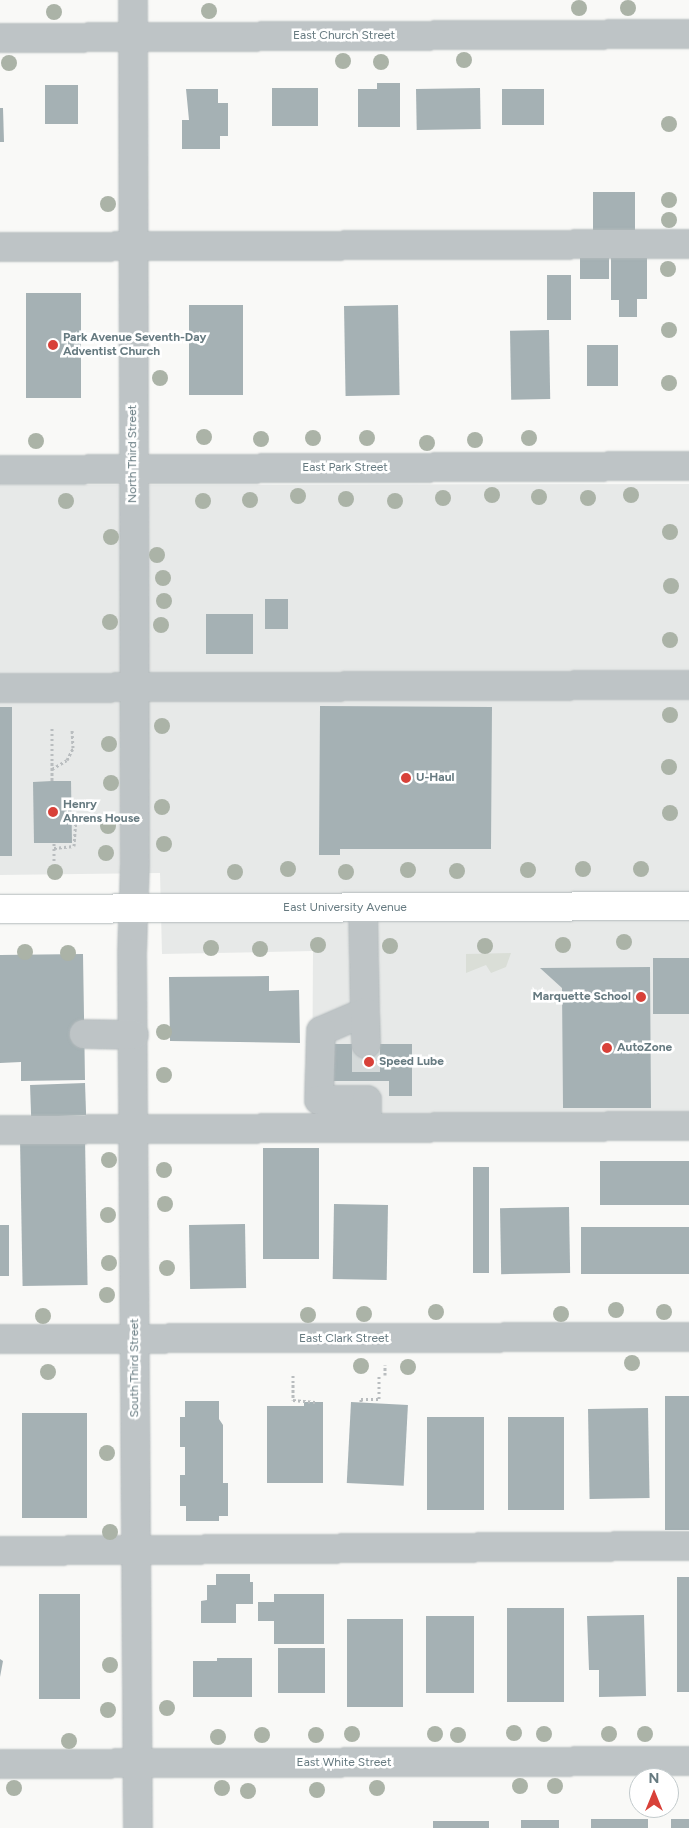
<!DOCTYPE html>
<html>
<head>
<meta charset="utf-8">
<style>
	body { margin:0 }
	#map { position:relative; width:689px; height:1828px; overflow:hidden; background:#f9f9f7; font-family:Figtree,sans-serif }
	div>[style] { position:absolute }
	.built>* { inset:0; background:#e7e9e8 }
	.green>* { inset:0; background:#daded7 }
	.building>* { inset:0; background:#a5b1b4; transform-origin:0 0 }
	.minor-tunnel>* { height:28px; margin-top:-14px; transform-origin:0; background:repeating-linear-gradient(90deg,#d4d9d9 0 28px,transparent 0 42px) }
	.path>* { height:3px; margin-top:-1.5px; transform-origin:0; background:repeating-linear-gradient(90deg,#b9bdbf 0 2.5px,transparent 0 5px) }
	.roads { filter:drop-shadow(0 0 1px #b2b9bb) drop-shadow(0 0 1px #b2b9bb) }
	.minor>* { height:28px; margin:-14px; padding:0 14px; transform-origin:14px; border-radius:14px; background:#bec4c6 }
	.major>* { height:28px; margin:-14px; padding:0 14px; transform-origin:14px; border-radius:14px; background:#fff }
	.trees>* { width:16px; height:16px; margin:-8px; border-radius:50%; background:#abb3a7 }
	.dots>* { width:14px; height:14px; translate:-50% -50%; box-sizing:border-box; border:2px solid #fff; border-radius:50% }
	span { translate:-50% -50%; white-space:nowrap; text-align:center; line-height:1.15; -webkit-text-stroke:5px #fff; paint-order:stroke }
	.street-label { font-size:12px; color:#667a80 }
	.poi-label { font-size:12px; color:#667a80; font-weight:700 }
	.left { translate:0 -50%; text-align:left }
	.right { translate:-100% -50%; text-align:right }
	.north { position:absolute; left:629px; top:1768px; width:50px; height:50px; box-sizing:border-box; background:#fff; border:1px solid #c2cacc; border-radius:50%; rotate:0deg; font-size:14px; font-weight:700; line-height:20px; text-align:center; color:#667a80 }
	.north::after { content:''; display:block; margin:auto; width:18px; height:22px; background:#d84139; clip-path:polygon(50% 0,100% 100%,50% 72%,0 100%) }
</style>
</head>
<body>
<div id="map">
	<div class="built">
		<div style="clip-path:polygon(689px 484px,689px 1117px,312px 1120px,313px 951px,162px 954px,160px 873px,0 875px,0 485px)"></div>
	</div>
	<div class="green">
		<div style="clip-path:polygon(511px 953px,506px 967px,491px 973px,486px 965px,466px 973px,466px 954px)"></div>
	</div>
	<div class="building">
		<div style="clip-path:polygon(377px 83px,400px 83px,400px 127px,358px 127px,358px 89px,377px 89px)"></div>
		<div style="left:45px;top:85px;width:33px;height:39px"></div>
		<div style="left:272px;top:88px;width:46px;height:38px"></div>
		<div style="left:480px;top:88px;width:41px;height:64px;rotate:89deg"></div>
		<div style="clip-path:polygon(186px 89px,218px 89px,218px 103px,228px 103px,228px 136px,220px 136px,220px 149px,182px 149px,182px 120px,189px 120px)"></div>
		<div style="left:502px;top:89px;width:42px;height:36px"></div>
		<div style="clip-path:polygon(0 108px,3px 108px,4px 142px,0 142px)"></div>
		<div style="left:593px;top:192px;width:42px;height:38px"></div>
		<div style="left:580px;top:254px;width:29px;height:25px"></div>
		<div style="clip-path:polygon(611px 254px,647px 254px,647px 299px,637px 299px,637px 317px,619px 317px,619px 300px,611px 300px)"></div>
		<div style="left:547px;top:275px;width:24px;height:45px"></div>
		<div style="left:26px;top:293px;width:55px;height:105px"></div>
		<div style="left:189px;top:305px;width:54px;height:90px"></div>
		<div style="left:398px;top:305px;width:90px;height:54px;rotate:89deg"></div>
		<div style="left:549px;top:330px;width:69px;height:39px;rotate:89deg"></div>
		<div style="left:587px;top:345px;width:31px;height:41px"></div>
		<div style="left:265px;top:599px;width:23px;height:30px"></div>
		<div style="left:206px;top:614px;width:47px;height:40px"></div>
		<div style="clip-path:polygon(320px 706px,492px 707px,491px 849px,340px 849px,340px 855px,319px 855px)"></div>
		<div style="left:12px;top:707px;width:149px;height:12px;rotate:90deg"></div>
		<div style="clip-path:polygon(52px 781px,71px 781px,72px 843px,34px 843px,33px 782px)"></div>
		<div style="clip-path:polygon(83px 954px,85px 1080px,21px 1081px,21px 1062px,0 1063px,0 955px)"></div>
		<div style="left:689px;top:958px;width:56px;height:36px;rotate:90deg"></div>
		<div style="clip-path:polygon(650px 967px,651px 1108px,563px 1108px,562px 988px,540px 968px)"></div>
		<div style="clip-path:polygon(269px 976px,269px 991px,299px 990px,300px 1043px,170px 1041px,169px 977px)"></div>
		<div style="clip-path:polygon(327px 1044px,412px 1044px,412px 1096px,389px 1096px,389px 1081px,327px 1081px)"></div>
		<div style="left:85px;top:1083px;width:32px;height:55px;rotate:88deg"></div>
		<div style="left:85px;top:1138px;width:147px;height:65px;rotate:89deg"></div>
		<div style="left:263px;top:1148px;width:56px;height:111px"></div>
		<div style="left:689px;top:1161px;width:44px;height:89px;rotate:90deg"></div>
		<div style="left:473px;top:1167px;width:16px;height:106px"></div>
		<div style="left:334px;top:1204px;width:54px;height:75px;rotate:1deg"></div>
		<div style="left:569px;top:1207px;width:66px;height:69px;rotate:89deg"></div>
		<div style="left:245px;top:1224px;width:64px;height:56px;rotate:89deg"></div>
		<div style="left:0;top:1225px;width:9px;height:51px"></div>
		<div style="left:689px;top:1227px;width:47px;height:108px;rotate:90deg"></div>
		<div style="left:689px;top:1396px;width:134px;height:24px;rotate:90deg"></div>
		<div style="clip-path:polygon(185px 1401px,219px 1401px,219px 1419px,223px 1425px,223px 1483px,228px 1483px,228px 1516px,219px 1516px,219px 1521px,186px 1521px,186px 1506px,180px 1506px,180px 1475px,185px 1475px,185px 1447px,180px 1447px,180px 1417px,185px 1417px)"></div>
		<div style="clip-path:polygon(304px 1402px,323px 1402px,323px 1483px,267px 1483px,267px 1406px,304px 1406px)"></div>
		<div style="left:351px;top:1402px;width:57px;height:81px;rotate:3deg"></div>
		<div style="left:648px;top:1408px;width:90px;height:60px;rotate:89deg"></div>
		<div style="left:22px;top:1413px;width:65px;height:105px"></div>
		<div style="left:427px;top:1417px;width:57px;height:93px"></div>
		<div style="left:508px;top:1417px;width:56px;height:93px"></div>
		<div style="clip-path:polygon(216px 1574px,250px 1574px,250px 1582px,253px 1582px,253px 1604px,236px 1604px,236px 1623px,201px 1623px,201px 1601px,207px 1600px,207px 1585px,216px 1585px)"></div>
		<div style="left:677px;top:1577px;width:12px;height:115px"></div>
		<div style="left:39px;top:1594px;width:41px;height:105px"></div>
		<div style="clip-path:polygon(274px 1594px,324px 1594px,324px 1644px,274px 1644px,274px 1621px,258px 1621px,258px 1602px,274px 1602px)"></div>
		<div style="left:507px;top:1608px;width:57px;height:94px"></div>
		<div style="clip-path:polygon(644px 1615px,646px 1696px,599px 1697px,599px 1670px,589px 1670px,587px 1616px)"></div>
		<div style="left:426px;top:1616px;width:48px;height:77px"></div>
		<div style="left:347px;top:1619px;width:56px;height:88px"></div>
		<div style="left:278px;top:1648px;width:47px;height:45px"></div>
		<div style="clip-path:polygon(217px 1658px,252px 1658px,252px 1697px,193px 1697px,193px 1661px,217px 1661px)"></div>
		<div style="clip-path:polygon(0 1659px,3px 1661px,0 1677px)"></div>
		<div style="left:591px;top:1819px;width:57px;height:9px"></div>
		<div style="left:671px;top:1819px;width:18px;height:9px"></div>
		<div style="left:521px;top:1820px;width:38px;height:8px"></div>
		<div style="left:433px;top:1821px;width:56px;height:7px"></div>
	</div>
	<div class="minor-tunnel">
		<div style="left:366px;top:1044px;width:37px;rotate:90deg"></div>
	</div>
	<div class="path">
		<div style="left:52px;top:728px;width:53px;rotate:90deg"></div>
		<div style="left:52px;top:769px;width:17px;rotate:-31deg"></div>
		<div style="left:67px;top:760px;width:13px;rotate:-63deg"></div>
		<div style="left:73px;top:748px;width:19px;rotate:-93deg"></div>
		<div style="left:54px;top:843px;width:20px;rotate:90deg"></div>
		<div style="left:54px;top:848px;width:20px;rotate:-6deg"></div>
		<div style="left:74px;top:846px;width:26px;rotate:-86deg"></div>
		<div style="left:293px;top:1375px;width:25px;rotate:90deg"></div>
		<div style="left:293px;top:1400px;width:22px;rotate:5deg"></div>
		<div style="left:385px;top:1375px;width:10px;rotate:-90deg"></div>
		<div style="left:361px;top:1402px;width:3px;rotate:-90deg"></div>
		<div style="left:361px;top:1399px;width:18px"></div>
		<div style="left:379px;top:1399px;width:24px;rotate:-90deg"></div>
	</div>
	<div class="roads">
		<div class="minor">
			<div style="left:133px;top:0;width:863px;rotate:89.87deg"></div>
			<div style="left:135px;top:863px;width:90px;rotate:91.9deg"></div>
			<div style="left:132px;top:953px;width:875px;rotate:89.61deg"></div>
			<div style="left:0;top:38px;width:689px;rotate:-0.33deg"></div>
			<div style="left:0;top:247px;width:689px;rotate:-0.25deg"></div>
			<div style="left:0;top:470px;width:689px;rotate:-0.33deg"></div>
			<div style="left:0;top:688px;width:689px;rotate:-0.25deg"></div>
			<div style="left:363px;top:908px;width:104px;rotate:88.9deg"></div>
			<div style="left:365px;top:1012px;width:48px;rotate:156.6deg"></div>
			<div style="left:321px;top:1031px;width:69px;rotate:91.7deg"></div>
			<div style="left:319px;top:1100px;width:48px"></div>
			<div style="left:367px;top:1100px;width:26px;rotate:90deg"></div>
			<div style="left:365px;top:1012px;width:32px;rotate:88deg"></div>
			<div style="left:84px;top:1034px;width:50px;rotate:1.1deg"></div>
			<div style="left:0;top:1130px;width:689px;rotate:-0.33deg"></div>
			<div style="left:0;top:1339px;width:689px;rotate:-0.17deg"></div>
			<div style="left:0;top:1551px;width:689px;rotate:-0.42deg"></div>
			<div style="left:0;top:1764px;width:689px;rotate:-0.25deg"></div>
		</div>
		<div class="major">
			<div style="left:0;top:909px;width:689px;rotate:-0.25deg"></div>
		</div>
	</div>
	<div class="trees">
		<div style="left:579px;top:8px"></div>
		<div style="left:628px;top:8px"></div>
		<div style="left:209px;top:11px"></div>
		<div style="left:54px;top:12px"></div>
		<div style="left:464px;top:60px"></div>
		<div style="left:343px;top:61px"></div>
		<div style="left:381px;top:62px"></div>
		<div style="left:9px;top:63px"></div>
		<div style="left:669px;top:124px"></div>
		<div style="left:669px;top:200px"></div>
		<div style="left:108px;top:204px"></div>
		<div style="left:669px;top:220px"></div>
		<div style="left:668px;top:269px"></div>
		<div style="left:669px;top:330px"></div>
		<div style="left:160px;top:378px"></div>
		<div style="left:669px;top:383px"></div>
		<div style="left:204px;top:437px"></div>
		<div style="left:313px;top:438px"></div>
		<div style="left:367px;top:438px"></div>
		<div style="left:529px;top:438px"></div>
		<div style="left:261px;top:439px"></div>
		<div style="left:475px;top:440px"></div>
		<div style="left:36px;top:441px"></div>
		<div style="left:427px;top:443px"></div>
		<div style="left:492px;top:495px"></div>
		<div style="left:631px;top:495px"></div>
		<div style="left:298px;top:496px"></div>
		<div style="left:539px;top:497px"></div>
		<div style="left:443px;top:498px"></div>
		<div style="left:588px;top:498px"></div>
		<div style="left:346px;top:499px"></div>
		<div style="left:250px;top:500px"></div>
		<div style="left:66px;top:501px"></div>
		<div style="left:203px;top:501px"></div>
		<div style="left:395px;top:501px"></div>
		<div style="left:670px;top:532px"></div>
		<div style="left:111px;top:537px"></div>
		<div style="left:157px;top:555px"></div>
		<div style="left:163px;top:578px"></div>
		<div style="left:671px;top:586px"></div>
		<div style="left:164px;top:601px"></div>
		<div style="left:110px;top:622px"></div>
		<div style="left:161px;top:625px"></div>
		<div style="left:670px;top:640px"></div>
		<div style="left:670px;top:715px"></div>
		<div style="left:162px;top:726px"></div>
		<div style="left:109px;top:744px"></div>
		<div style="left:669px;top:767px"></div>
		<div style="left:111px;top:783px"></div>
		<div style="left:162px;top:807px"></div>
		<div style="left:670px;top:813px"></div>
		<div style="left:108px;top:826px"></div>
		<div style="left:164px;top:844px"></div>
		<div style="left:106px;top:853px"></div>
		<div style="left:288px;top:869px"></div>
		<div style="left:583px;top:869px"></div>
		<div style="left:641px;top:869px"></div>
		<div style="left:408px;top:870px"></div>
		<div style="left:528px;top:870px"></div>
		<div style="left:457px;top:871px"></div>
		<div style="left:55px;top:872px"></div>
		<div style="left:235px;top:872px"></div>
		<div style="left:346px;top:872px"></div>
		<div style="left:624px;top:942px"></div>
		<div style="left:318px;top:945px"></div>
		<div style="left:563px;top:945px"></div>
		<div style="left:390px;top:946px"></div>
		<div style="left:485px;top:946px"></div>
		<div style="left:211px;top:948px"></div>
		<div style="left:260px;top:949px"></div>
		<div style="left:25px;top:952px"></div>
		<div style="left:68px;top:953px"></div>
		<div style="left:164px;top:1032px"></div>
		<div style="left:164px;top:1075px"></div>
		<div style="left:109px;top:1160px"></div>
		<div style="left:164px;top:1170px"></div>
		<div style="left:165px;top:1204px"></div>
		<div style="left:108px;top:1215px"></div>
		<div style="left:109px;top:1263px"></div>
		<div style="left:167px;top:1268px"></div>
		<div style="left:107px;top:1295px"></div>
		<div style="left:616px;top:1310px"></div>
		<div style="left:436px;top:1312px"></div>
		<div style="left:664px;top:1312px"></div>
		<div style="left:364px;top:1314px"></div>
		<div style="left:561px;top:1314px"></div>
		<div style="left:308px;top:1315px"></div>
		<div style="left:43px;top:1316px"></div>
		<div style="left:632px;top:1363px"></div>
		<div style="left:361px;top:1366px"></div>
		<div style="left:408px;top:1367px"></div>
		<div style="left:48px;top:1372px"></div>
		<div style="left:107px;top:1453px"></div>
		<div style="left:110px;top:1532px"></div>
		<div style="left:110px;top:1665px"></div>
		<div style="left:167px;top:1708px"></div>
		<div style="left:108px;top:1710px"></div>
		<div style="left:514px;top:1733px"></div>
		<div style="left:352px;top:1734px"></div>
		<div style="left:435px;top:1734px"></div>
		<div style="left:544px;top:1734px"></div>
		<div style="left:609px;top:1734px"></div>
		<div style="left:645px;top:1734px"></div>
		<div style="left:262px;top:1735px"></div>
		<div style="left:316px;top:1735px"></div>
		<div style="left:458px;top:1735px"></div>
		<div style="left:218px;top:1737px"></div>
		<div style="left:69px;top:1741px"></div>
		<div style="left:520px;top:1786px"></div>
		<div style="left:555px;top:1786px"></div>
		<div style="left:14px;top:1788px"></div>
		<div style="left:222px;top:1788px"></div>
		<div style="left:377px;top:1788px"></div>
		<div style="left:317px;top:1790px"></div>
		<div style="left:248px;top:1791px"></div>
	</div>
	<div class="dots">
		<div style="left:53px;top:345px;background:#d84139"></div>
		<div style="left:406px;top:778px;background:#d84139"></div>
		<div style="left:53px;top:812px;background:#d84139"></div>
		<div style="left:641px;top:997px;background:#d84139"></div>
		<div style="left:607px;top:1048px;background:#d84139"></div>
		<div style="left:369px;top:1062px;background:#d84139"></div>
	</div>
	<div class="street-label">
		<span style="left:344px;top:36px">East Church Street</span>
		<span style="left:133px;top:454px;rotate:-90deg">North Third Street</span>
		<span style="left:345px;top:468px">East Park Street</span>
		<span style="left:345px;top:908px">East University Avenue</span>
		<span style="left:344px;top:1339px">East Clark Street</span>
		<span style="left:135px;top:1368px;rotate:-90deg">South Third Street</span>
		<span style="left:344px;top:1763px">East White Street</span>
	</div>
	<div class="poi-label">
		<span class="left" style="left:63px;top:345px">Park Avenue Seventh-Day<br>Adventist Church</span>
		<span class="left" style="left:416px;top:778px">U-Haul</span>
		<span class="left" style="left:63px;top:812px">Henry<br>Ahrens House</span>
		<span class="right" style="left:631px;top:997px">Marquette School</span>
		<span class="left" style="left:617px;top:1048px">AutoZone</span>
		<span class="left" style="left:379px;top:1062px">Speed Lube</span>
	</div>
	<div class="north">N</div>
</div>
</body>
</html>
